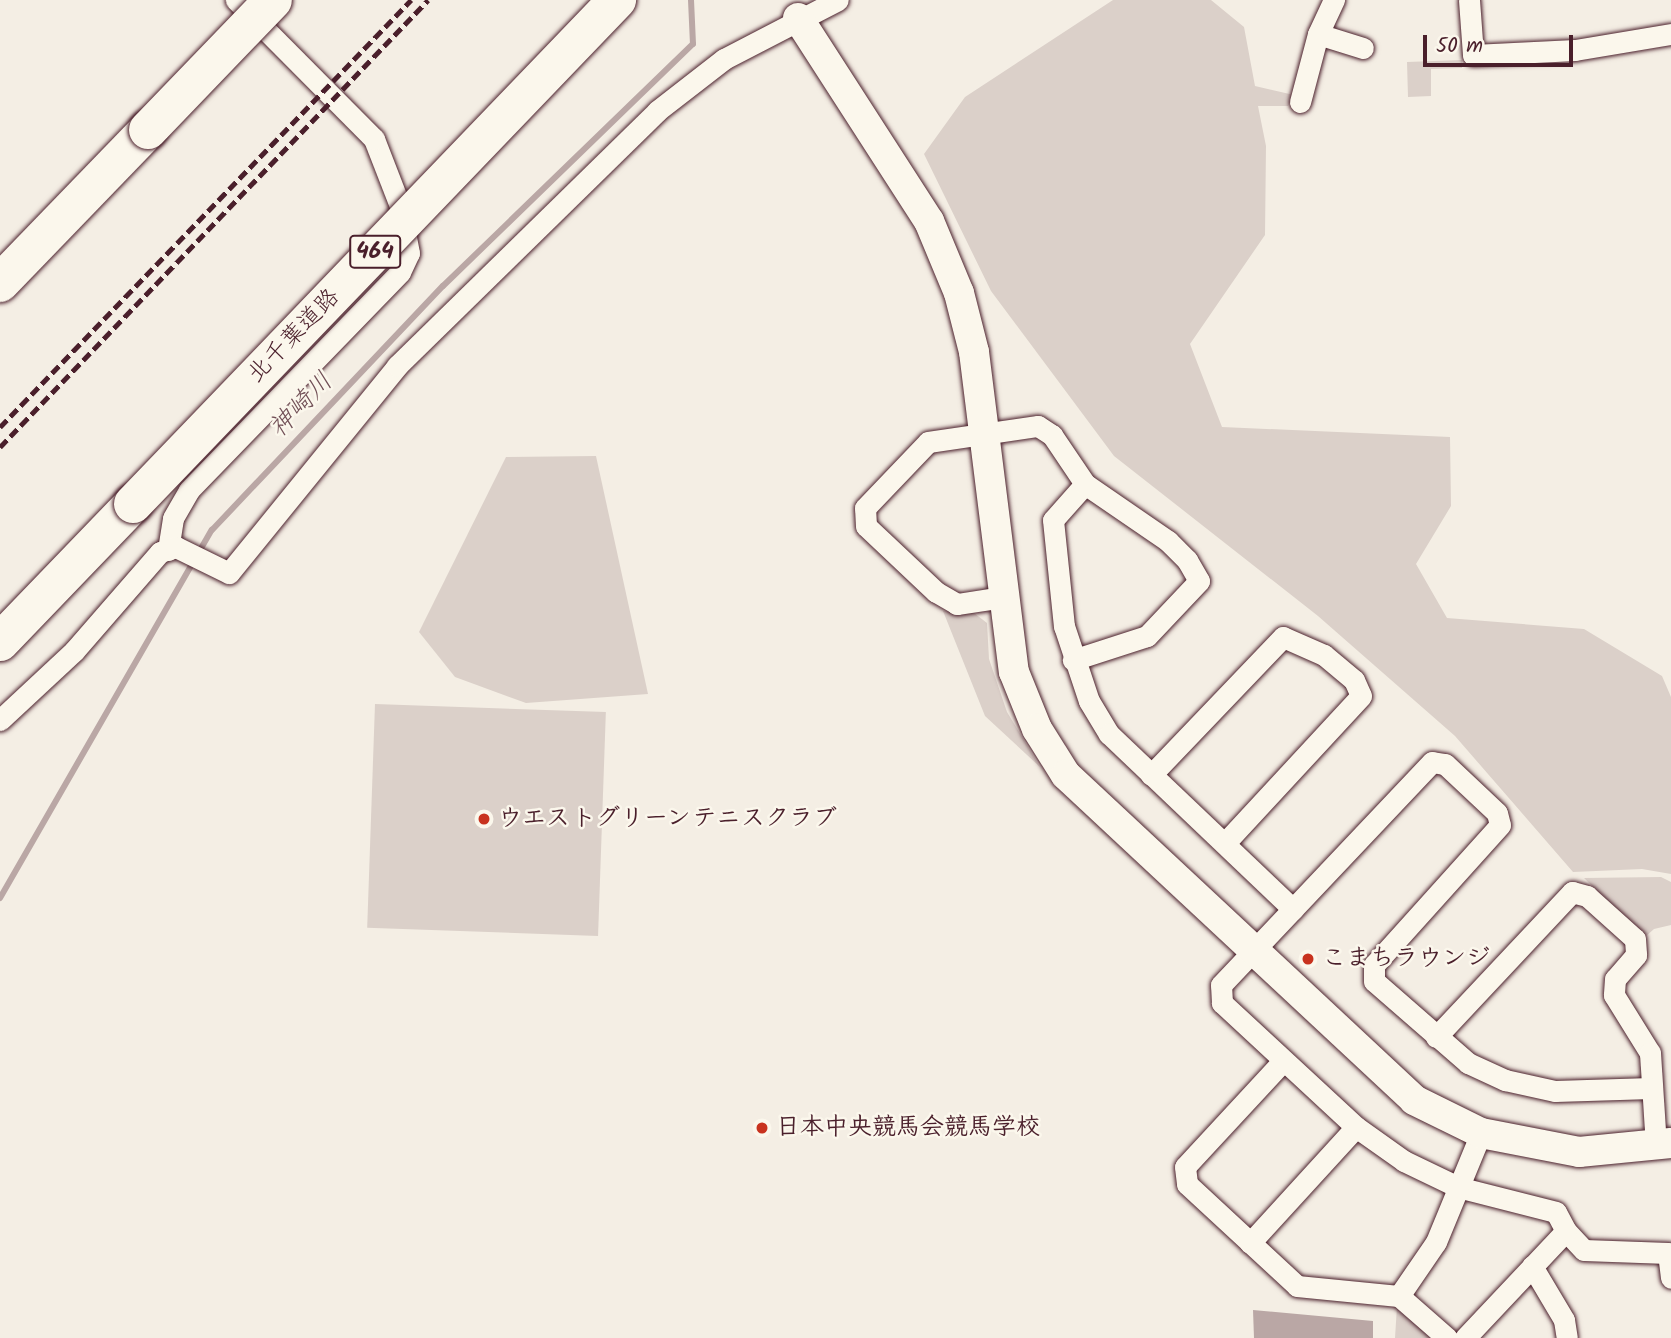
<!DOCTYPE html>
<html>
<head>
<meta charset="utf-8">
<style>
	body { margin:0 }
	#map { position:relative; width:1671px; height:1338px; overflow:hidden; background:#f4eee4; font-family:Kalam,"Klee One",sans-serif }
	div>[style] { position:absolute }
	.green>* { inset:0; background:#dbd0c9; transform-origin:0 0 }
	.water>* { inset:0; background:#baa7a5 }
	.stream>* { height:6px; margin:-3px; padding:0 3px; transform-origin:3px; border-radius:3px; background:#baa7a5 }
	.roads { filter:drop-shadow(0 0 2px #4a1f2b) drop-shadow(0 0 2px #4a1f2b) }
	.street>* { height:21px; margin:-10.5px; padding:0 10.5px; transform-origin:10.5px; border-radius:10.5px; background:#fbf7ec }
	.secondary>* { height:30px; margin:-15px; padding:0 15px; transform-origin:15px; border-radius:15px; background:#fbf7ec }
	.highway>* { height:38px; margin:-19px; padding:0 19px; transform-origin:19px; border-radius:19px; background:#fbf7ec }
	.rail>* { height:5px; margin-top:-2.5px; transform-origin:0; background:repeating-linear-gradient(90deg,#4a1f2b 0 10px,transparent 0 15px) }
	.bridges { filter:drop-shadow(0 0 2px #4a1f2b) drop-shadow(0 0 2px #4a1f2b) }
	.highway-bridge>* { height:38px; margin:-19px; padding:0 19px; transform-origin:19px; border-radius:19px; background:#fbf7ec }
	.dots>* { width:19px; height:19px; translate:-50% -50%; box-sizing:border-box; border:4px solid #fbf7ec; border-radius:50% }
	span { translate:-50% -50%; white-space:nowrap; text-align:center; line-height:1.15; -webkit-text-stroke:5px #fbf7ec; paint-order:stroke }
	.shield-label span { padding:2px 5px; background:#fbf7ec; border:2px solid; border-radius:5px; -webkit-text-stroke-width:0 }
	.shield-label { font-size:23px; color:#4a1f2b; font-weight:700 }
	.street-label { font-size:24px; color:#4a1f2b }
	.poi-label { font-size:24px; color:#4a1f2b; font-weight:700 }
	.left { translate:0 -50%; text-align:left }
	.water-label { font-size:26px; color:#714f56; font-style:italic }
	.scale { position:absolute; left:1423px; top:35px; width:150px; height:32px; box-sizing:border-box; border:4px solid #4a1f2b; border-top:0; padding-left:9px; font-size:21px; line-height:24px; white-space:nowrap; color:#4a1f2b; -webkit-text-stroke:5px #fbf7ec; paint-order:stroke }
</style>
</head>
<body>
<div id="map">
	<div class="green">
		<div style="clip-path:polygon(1113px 0,1211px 0,1244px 27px,1255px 86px,1294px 95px,1288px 106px,1258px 106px,1266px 146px,1265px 235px,1190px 344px,1222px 427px,1450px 437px,1451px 506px,1416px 564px,1447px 618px,1584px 629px,1662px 676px,1671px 697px,1671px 874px,1642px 869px,1573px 872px,1455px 736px,1318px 616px,1114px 456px,991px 291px,924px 154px,965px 97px)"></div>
		<div style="clip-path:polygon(1462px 60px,1462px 68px,1431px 69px,1431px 96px,1408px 97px,1407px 62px)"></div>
		<div style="clip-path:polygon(596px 456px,648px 694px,526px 703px,455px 677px,419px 632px,506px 457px)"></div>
		<div style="clip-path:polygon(943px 611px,974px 613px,987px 623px,989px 659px,1007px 712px,1040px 767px,985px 716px)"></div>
		<div style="left:375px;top:704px;width:231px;height:224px;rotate:2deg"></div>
		<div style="clip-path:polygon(1661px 877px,1671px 882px,1671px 925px,1654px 929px,1645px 937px,1584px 878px)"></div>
		<div style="clip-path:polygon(1397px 1306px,1431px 1338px,1395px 1338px)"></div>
	</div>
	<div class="water">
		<div style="clip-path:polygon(1253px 1310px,1373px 1321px,1373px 1338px,1254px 1338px)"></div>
	</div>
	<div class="stream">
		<div style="left:0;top:898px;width:425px;rotate:-60.1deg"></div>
		<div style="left:212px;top:530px;width:336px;rotate:-46.6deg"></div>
		<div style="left:443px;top:286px;width:348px;rotate:-44.1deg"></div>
		<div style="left:693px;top:44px;width:44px;rotate:-92.6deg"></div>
	</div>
	<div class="roads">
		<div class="street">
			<div style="left:1469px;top:0;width:55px;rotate:85.8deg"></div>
			<div style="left:1473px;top:55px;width:102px;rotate:-2.8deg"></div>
			<div style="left:1575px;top:50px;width:97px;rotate:-9.5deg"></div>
			<div style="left:1318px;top:34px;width:47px;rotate:17.3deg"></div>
			<div style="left:1300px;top:102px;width:70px;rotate:-75.2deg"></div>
			<div style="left:1318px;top:34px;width:38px;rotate:-65deg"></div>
			<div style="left:1085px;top:484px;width:48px;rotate:131.6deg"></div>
			<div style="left:1053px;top:520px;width:107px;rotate:84.1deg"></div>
			<div style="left:1064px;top:626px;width:79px;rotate:71.6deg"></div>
			<div style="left:1089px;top:701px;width:39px;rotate:59deg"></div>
			<div style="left:1109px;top:734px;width:254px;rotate:43.6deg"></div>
			<div style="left:168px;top:550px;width:32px;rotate:-81deg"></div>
			<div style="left:173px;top:518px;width:32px;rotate:-60deg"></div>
			<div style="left:189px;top:490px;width:303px;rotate:-45.9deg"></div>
			<div style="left:400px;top:272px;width:21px;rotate:-65deg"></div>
			<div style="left:409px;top:253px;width:48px;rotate:-100.8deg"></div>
			<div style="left:400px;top:206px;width:72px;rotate:-111.2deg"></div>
			<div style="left:374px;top:139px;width:196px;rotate:-134.8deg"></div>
			<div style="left:1003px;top:597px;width:47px;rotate:171.3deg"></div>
			<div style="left:957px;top:604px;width:24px;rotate:-150deg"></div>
			<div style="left:936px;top:592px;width:96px;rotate:-136.7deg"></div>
			<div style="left:866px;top:526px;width:18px;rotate:-93deg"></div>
			<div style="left:865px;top:508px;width:91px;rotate:-46.3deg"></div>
			<div style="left:928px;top:442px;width:111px;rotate:-8.3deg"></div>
			<div style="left:1038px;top:426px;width:17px;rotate:33deg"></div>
			<div style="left:1052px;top:435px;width:59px;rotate:56deg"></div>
			<div style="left:1085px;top:484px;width:101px;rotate:34.5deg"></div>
			<div style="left:1168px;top:541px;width:27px;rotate:45deg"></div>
			<div style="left:1187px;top:560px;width:24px;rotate:60deg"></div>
			<div style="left:1199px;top:581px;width:76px;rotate:133.4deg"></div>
			<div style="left:1147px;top:636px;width:78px;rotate:162deg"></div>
			<div style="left:0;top:720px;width:101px;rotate:-43deg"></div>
			<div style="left:74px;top:651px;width:131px;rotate:-49deg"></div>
			<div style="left:160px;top:552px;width:17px;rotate:-17deg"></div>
			<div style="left:176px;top:547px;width:59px;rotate:26.1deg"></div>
			<div style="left:229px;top:573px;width:267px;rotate:-50.9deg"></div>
			<div style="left:397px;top:366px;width:364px;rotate:-44.4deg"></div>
			<div style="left:657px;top:111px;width:85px;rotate:-37.8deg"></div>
			<div style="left:724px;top:59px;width:128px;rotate:-27.4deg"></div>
			<div style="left:1151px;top:775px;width:191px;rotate:-46.3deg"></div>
			<div style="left:1283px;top:637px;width:45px;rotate:23.7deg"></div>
			<div style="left:1324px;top:655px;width:39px;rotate:40deg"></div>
			<div style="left:1354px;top:680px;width:17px;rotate:66deg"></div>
			<div style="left:1361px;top:696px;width:200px;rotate:132.8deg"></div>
			<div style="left:1436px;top:1037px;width:199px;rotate:-46.8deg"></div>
			<div style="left:1572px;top:892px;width:16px;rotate:15deg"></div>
			<div style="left:1587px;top:896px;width:64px;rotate:41.9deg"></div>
			<div style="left:1635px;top:939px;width:16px;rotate:86deg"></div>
			<div style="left:1636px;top:955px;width:32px;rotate:131deg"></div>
			<div style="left:1615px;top:979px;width:16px;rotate:94deg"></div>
			<div style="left:1614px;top:995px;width:68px;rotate:58.2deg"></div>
			<div style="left:1650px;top:1053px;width:92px;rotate:86.3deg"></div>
			<div style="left:1283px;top:1061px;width:144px;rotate:132.8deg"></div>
			<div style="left:1185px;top:1167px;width:17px;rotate:83deg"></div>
			<div style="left:1187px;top:1184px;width:150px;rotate:42.8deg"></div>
			<div style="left:1297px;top:1286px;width:102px;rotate:5.6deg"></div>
			<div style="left:1399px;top:1296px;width:64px;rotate:41.2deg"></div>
			<div style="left:1566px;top:1231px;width:26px;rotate:47deg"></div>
			<div style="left:1584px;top:1250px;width:84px;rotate:2deg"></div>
			<div style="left:1668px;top:1253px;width:25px;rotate:83deg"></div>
			<div style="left:1250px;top:1243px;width:157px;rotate:-47.6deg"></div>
			<div style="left:1532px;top:1266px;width:63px;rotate:59.3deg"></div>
			<div style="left:1564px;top:1320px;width:18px;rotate:81deg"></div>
			<div style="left:1399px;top:1296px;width:65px;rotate:-55.6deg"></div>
			<div style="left:1436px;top:1242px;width:118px;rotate:-67.6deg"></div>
			<div style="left:1465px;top:1338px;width:147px;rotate:-46.7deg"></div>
			<div style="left:1566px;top:1231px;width:21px;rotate:-118deg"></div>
			<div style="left:1556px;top:1212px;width:101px;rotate:-165.7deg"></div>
			<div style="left:1458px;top:1187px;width:60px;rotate:-154.3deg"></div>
			<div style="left:1404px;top:1161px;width:59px;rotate:-144.7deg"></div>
			<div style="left:1356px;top:1127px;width:183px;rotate:-137.2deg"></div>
			<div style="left:1222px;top:1003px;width:18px;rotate:-93deg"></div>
			<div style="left:1221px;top:985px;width:307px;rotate:-46.6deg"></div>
			<div style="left:1432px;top:762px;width:13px;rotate:9deg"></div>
			<div style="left:1445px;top:764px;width:71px;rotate:43.3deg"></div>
			<div style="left:1497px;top:813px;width:12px;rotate:76deg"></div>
			<div style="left:1500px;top:825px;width:188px;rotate:132deg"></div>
			<div style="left:1374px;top:965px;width:16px;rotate:90deg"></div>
			<div style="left:1374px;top:981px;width:125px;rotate:41.1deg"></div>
			<div style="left:1468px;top:1063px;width:41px;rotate:24.7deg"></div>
			<div style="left:1505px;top:1080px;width:51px;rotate:12.4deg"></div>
			<div style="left:1555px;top:1091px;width:96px;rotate:-1.8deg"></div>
		</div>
		<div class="secondary">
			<div style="left:798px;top:18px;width:242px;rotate:57.2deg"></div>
			<div style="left:929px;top:221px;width:78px;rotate:67.4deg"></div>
			<div style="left:959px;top:293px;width:61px;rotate:75.7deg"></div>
			<div style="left:974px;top:352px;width:322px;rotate:82.9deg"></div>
			<div style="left:1014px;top:672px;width:61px;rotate:68deg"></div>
			<div style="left:1037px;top:729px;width:54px;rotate:57.8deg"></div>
			<div style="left:1066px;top:775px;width:476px;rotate:43deg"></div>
			<div style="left:1414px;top:1100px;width:75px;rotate:26.2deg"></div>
			<div style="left:1481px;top:1133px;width:100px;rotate:11deg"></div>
			<div style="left:1579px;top:1152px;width:92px;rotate:-5.6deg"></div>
		</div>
		<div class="highway">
			<div style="left:0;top:283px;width:213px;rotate:-46deg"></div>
			<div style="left:0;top:642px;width:192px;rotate:-46.1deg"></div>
		</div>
	</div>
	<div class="rail">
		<div style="left:0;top:427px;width:593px;rotate:-46.09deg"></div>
		<div style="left:0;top:447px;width:619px;rotate:-46.24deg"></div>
	</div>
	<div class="bridges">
		<div class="highway-bridge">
			<div style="left:148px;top:130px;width:180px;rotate:-46.1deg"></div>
			<div style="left:133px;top:504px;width:699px;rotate:-46.16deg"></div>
		</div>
	</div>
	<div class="dots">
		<div style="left:484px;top:819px;background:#c8321e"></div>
		<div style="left:1308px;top:959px;background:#c8321e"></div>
		<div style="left:762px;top:1128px;background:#c8321e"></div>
	</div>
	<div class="shield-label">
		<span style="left:375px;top:252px">464</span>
	</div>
	<div class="street-label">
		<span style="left:294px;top:336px;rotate:-46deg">北千葉道路</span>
	</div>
	<div class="poi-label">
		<span class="left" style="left:498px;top:819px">ウエストグリーンテニスクラブ</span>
		<span class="left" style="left:1322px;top:959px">こまちラウンジ</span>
		<span class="left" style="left:776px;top:1128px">日本中央競馬会競馬学校</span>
	</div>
	<div class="water-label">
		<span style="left:302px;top:406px;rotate:-46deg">神崎川</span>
	</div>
	<div class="scale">50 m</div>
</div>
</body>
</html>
